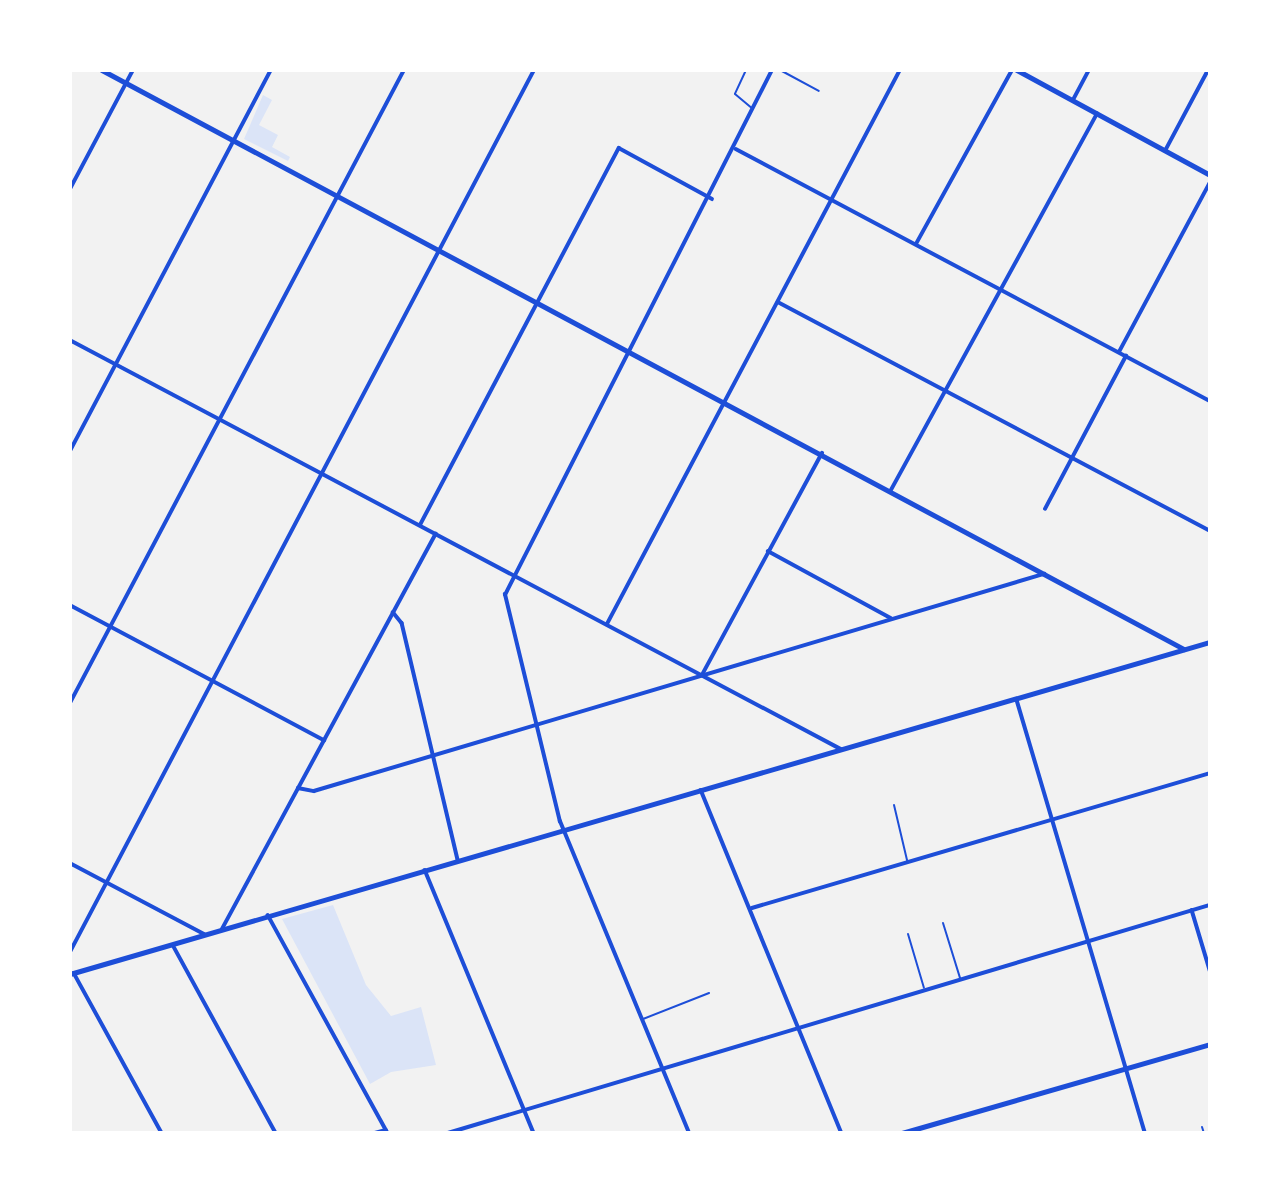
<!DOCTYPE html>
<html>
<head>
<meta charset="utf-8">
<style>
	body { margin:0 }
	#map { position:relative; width:1280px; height:1203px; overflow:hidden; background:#f2f2f2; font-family:Lato,sans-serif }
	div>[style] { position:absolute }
	.green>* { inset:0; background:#dbe4f7 }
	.service>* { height:2px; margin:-1px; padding:0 1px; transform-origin:1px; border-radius:1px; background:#1d4ed8 }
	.minor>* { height:3.5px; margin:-1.75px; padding:0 1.75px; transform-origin:1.75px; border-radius:1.75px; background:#1d4ed8 }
	.tertiary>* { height:4.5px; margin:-2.25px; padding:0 2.25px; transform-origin:2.25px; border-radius:2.25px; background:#1d4ed8 }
	.secondary>* { height:4.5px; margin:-2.25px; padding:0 2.25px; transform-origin:2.25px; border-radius:2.25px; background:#1d4ed8 }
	span { translate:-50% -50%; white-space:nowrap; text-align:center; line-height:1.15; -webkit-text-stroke:5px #fff; paint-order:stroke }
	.frame { position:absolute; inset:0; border:72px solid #fff; pointer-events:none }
</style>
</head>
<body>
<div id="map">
	<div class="green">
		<div style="clip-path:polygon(263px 95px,272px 100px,259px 125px,278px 135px,272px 147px,290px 157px,288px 161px,244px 139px)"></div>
		<div style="clip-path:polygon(333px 905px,366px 985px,391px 1016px,421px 1007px,436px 1065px,391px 1072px,370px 1084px,282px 919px)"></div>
	</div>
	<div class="service">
		<div style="left:746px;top:70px;width:26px;rotate:115deg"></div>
		<div style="left:735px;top:94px;width:23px;rotate:40deg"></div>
		<div style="left:780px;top:70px;width:44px;rotate:28.3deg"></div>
		<div style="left:894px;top:805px;width:57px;rotate:76.7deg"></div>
		<div style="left:943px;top:923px;width:58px;rotate:72.8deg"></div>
		<div style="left:908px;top:934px;width:56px;rotate:73.5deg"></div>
		<div style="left:643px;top:1019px;width:71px;rotate:-21.5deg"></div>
		<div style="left:1202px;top:1127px;width:6px;rotate:72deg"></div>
	</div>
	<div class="minor">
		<div style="left:1073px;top:100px;width:34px;rotate:-62deg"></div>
		<div style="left:736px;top:149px;width:537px;rotate:28deg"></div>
		<div style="left:1165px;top:151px;width:92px;rotate:-62deg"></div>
		<div style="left:70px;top:189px;width:135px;rotate:-62.1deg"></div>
		<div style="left:916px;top:244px;width:199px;rotate:-61.1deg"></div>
		<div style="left:778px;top:302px;width:489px;rotate:27.9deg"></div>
		<div style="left:70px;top:340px;width:873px;rotate:27.95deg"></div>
		<div style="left:1119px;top:352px;width:193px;rotate:-61.8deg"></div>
		<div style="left:70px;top:451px;width:431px;rotate:-62.2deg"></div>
		<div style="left:891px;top:490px;width:429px;rotate:-61.3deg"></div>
		<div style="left:1045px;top:509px;width:173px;rotate:-62.1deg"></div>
		<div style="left:420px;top:525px;width:426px;rotate:-62.2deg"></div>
		<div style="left:619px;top:148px;width:106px;rotate:28.7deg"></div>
		<div style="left:768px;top:551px;width:140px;rotate:28.6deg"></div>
		<div style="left:70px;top:605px;width:288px;rotate:28deg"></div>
		<div style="left:393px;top:612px;width:14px;rotate:51deg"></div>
		<div style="left:402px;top:623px;width:243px;rotate:76.7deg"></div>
		<div style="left:607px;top:624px;width:627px;rotate:-62.13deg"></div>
		<div style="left:702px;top:675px;width:252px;rotate:-61.6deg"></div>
		<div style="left:1017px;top:700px;width:452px;rotate:73.5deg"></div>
		<div style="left:70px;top:703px;width:716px;rotate:-62.18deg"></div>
		<div style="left:298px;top:788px;width:16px;rotate:11deg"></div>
		<div style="left:314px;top:791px;width:762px;rotate:-16.56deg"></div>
		<div style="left:701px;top:790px;width:371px;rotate:67.7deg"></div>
		<div style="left:70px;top:863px;width:152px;rotate:27.9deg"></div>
		<div style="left:425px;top:870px;width:285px;rotate:67.5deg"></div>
		<div style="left:752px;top:908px;width:477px;rotate:-16.4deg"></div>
		<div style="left:1192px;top:910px;width:63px;rotate:73.3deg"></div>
		<div style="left:268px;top:915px;width:249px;rotate:61.2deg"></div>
		<div style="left:222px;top:929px;width:449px;rotate:-61.6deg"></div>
		<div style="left:173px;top:945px;width:214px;rotate:61.3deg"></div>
		<div style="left:70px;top:952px;width:997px;rotate:-62.25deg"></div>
		<div style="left:74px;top:973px;width:183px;rotate:61.2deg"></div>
		<div style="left:375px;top:1133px;width:11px;rotate:-15deg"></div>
		<div style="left:448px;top:1133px;width:795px;rotate:-16.66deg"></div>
		<div style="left:689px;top:1133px;width:337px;rotate:-112.5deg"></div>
		<div style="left:560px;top:822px;width:234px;rotate:-103.6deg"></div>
		<div style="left:505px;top:595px;width:589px;rotate:-63.04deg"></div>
	</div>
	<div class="tertiary">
		<div style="left:102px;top:70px;width:1227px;rotate:28.15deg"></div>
		<div style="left:70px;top:974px;width:1187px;rotate:-16.24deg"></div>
		<div style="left:902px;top:1133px;width:321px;rotate:-16.1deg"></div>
	</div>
	<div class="secondary">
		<div style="left:1017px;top:70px;width:220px;rotate:28.5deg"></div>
	</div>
	<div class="frame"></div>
</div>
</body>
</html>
